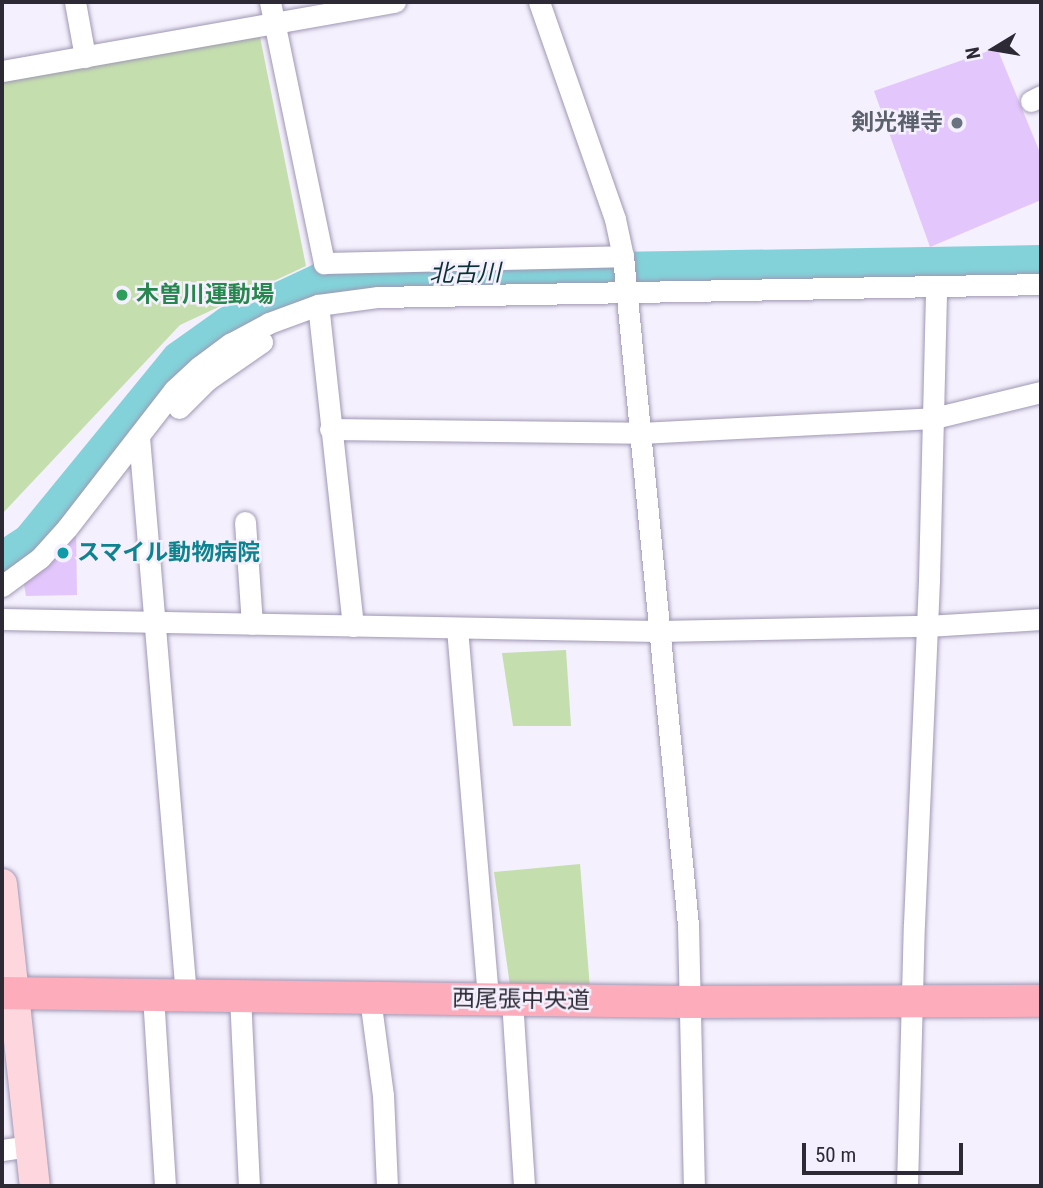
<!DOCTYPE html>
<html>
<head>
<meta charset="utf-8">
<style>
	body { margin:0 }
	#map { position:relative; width:1043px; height:1188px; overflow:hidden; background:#f4f0fd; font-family:"Roboto Condensed","Noto Sans JP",sans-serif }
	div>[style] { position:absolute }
	.green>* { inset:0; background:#c5deae }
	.river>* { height:38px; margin:-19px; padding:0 19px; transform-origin:19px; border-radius:19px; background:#83d1d9 }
	.building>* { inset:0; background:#e3c7fc }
	.roads { filter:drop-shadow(0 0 2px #a097b4) drop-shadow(0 0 2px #a097b4) }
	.street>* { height:21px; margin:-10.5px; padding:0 10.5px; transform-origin:10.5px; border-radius:10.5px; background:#fff }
	.secondary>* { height:30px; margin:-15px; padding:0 15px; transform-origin:15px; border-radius:15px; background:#fed6de }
	.primary>* { height:32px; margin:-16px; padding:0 16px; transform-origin:16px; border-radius:16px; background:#fdacbc }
	.dots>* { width:19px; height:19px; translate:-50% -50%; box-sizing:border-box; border:4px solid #f4f0fd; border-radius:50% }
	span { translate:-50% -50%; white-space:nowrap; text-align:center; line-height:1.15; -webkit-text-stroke:5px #f4f0fd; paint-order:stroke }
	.worship-label { font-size:23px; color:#5b616d; font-weight:700 }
	.right { translate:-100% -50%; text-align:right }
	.leisure-label { font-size:23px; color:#27864d; font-weight:700 }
	.left { translate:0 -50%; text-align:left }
	.culture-label { font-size:23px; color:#0d838f; font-weight:700 }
	.street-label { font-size:23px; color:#2d2935 }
	.water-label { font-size:24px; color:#0b3236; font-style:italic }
	.frame { position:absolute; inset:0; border:4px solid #2d2935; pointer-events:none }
	.north { position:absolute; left:959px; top:14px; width:70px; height:70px; -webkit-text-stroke:5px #f4f0fd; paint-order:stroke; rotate:259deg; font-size:19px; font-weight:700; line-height:28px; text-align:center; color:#2d2935 }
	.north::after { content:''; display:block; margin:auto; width:24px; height:32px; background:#2d2935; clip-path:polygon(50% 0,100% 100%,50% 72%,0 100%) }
	.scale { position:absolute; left:802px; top:1143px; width:161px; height:32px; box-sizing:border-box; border:4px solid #2d2935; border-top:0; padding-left:9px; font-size:21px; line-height:24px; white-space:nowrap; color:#2d2935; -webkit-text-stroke:5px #f4f0fd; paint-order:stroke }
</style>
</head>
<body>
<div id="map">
	<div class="green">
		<div style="clip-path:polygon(258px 27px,306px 266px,180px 325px,2px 514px,2px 71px)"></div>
		<div style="clip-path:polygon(566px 650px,571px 726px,513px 726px,502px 653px)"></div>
		<div style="clip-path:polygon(580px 864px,591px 1001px,512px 1000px,494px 872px)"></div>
	</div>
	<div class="river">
		<div style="left:2px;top:561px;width:35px;rotate:-33deg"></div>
		<div style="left:31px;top:542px;width:235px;rotate:-50.7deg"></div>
		<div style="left:180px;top:360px;width:60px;rotate:-35.5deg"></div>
		<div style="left:229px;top:325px;width:102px;rotate:-25.1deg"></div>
		<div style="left:321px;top:282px;width:53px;rotate:-7.5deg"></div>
		<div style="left:374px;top:275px;width:667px;rotate:-0.94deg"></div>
	</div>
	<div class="building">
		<div style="clip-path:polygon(997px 48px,1041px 155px,1041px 200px,930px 247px,874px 91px)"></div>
		<div style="clip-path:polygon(76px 527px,77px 595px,26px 596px,23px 579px)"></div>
	</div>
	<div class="roads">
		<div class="street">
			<div style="left:75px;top:2px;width:56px;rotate:79.7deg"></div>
			<div style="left:270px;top:2px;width:267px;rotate:78.3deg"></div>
			<div style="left:324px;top:263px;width:299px;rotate:-1.3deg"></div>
			<div style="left:539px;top:2px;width:230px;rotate:70.7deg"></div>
			<div style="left:615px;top:219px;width:38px;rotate:78deg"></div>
			<div style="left:623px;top:256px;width:672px;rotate:84.45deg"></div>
			<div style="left:688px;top:925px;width:261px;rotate:88.7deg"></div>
			<div style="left:2px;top:71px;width:399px;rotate:-10deg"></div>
			<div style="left:1031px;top:101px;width:11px;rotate:-27deg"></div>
			<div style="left:179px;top:408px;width:40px;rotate:-45deg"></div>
			<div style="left:207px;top:380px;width:67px;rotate:-34.6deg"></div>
			<div style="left:330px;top:429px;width:310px;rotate:0.7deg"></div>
			<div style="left:640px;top:433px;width:294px;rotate:-2.9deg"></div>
			<div style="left:934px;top:418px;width:110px;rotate:-13.7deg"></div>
			<div style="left:139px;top:437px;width:560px;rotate:85.19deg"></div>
			<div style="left:245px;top:522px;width:102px;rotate:86.1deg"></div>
			<div style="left:2px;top:586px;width:47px;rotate:-36.4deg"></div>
			<div style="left:40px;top:558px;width:40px;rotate:-48deg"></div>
			<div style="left:67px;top:528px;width:175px;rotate:-52.2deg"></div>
			<div style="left:174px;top:390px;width:34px;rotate:-43deg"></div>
			<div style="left:199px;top:367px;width:39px;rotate:-37deg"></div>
			<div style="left:230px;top:344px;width:44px;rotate:-28.3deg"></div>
			<div style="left:269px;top:323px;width:52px;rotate:-20.2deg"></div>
			<div style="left:2px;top:619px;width:657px;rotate:1.05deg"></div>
			<div style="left:659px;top:631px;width:268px;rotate:-1.1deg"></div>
			<div style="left:927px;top:626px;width:114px;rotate:-3.5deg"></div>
			<div style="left:353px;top:626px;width:323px;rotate:-96.2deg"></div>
			<div style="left:318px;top:305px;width:61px;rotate:-7.6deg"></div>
			<div style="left:378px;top:297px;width:663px;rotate:-1.12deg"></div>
			<div style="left:457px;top:628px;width:372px;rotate:85.2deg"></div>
			<div style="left:153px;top:995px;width:191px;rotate:86.4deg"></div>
			<div style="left:240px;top:996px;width:190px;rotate:87.3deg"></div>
			<div style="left:370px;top:998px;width:98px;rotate:82.4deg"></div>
			<div style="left:383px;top:1095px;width:91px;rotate:87.5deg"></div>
			<div style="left:512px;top:1000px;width:186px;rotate:86.3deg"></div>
			<div style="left:2px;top:1150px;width:29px;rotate:-8deg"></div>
			<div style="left:907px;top:1186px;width:262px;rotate:-88.5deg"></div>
			<div style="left:914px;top:924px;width:344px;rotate:-87.5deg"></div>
			<div style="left:929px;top:580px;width:294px;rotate:-88.6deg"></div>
		</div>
		<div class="secondary">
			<div style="left:2px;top:884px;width:304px;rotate:83.8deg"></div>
		</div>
		<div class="primary">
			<div style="left:2px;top:993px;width:688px;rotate:0.75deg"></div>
			<div style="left:690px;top:1002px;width:351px;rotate:-0.2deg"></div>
		</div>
	</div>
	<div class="dots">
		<div style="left:957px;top:123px;background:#6b7280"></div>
		<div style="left:122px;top:295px;background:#2e9e5b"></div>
		<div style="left:63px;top:553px;background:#0f9aa8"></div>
	</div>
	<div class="worship-label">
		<span class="right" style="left:943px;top:123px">剣光禅寺</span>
	</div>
	<div class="leisure-label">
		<span class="left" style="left:136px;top:295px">木曽川運動場</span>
	</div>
	<div class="culture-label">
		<span class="left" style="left:77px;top:553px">スマイル動物病院</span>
	</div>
	<div class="street-label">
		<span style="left:521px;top:1000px;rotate:1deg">西尾張中央道</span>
	</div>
	<div class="water-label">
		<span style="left:465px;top:274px;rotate:-1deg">北古川</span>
	</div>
	<div class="frame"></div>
	<div class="north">N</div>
	<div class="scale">50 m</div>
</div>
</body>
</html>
